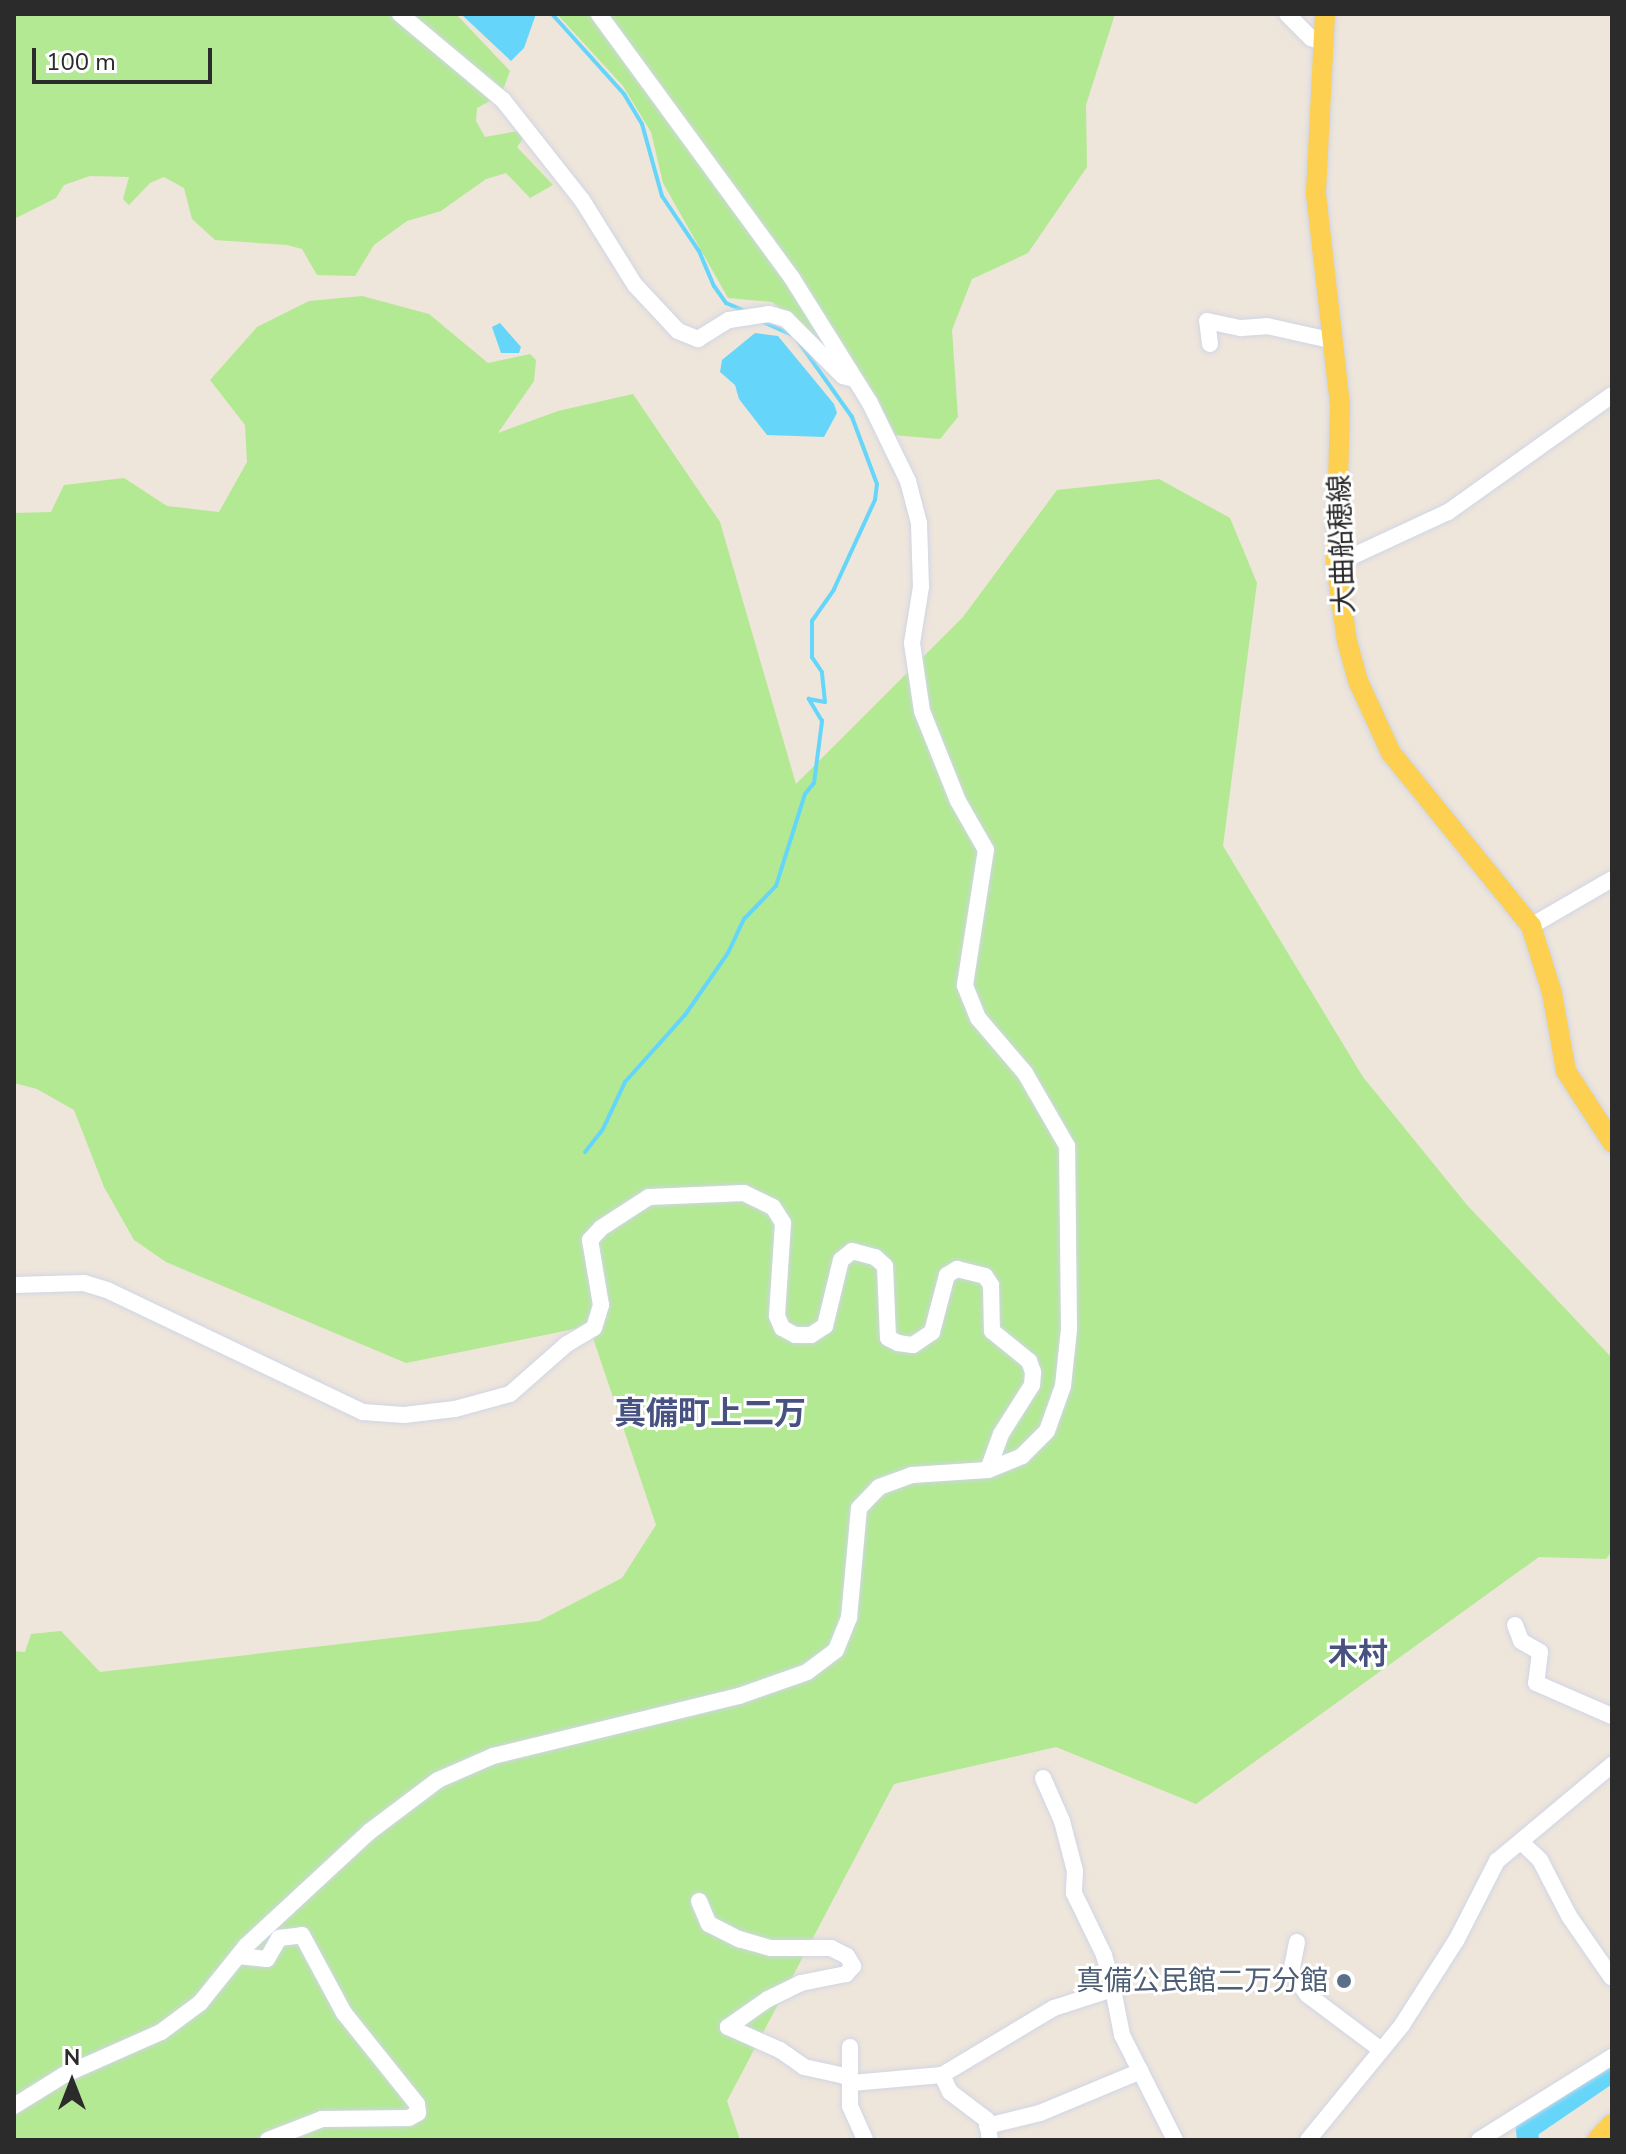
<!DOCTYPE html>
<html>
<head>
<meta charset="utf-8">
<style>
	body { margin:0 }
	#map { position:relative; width:1626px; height:2154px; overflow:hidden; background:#eee5db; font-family:"Nunito Sans","Noto Sans JP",sans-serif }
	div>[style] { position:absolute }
	.green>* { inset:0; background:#b3e993 }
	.water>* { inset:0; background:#65d6f9 }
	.stream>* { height:4px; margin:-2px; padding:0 2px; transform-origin:2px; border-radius:2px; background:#65d6f9 }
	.river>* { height:22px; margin:-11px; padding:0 11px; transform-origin:11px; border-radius:11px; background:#65d6f9 }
	.roads { filter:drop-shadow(0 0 2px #d0d5e5) drop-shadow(0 0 2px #d0d5e5) }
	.minor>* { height:16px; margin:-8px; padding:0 8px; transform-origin:8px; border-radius:8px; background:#fff }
	.major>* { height:20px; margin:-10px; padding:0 10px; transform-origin:10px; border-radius:10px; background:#fdd051 }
	.dots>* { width:22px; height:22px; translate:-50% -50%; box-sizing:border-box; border:4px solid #fff; border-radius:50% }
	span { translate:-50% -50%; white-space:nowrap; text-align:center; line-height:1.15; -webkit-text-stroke:6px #fff; paint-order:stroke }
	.street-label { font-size:28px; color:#2b2b2b }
	.service-label { font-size:28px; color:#4e5e75 }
	.right { translate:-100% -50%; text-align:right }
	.neighbourhood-label { font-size:30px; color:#475280; font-weight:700 }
	.quarter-label { font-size:32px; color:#475280; font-weight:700 }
	.frame { position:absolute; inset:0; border:16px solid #2b2b2b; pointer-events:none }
	.north { position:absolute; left:32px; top:2042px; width:80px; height:80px; -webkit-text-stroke:6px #fff; paint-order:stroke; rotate:0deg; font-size:22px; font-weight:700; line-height:32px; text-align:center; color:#2b2b2b }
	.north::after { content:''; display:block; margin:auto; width:28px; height:36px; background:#2b2b2b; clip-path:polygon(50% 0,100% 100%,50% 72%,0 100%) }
	.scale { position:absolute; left:32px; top:48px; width:180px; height:36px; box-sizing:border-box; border:4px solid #2b2b2b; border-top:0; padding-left:10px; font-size:24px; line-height:28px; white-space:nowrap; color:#2b2b2b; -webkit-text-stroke:6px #fff; paint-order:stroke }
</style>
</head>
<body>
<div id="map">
	<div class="green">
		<div style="clip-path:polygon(14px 14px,456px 14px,510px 71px,501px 95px,477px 108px,476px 121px,485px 137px,518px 131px,525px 136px,517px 147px,553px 185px,530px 198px,506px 173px,486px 179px,441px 211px,407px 221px,374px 245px,355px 276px,317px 275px,302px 249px,287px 245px,215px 240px,192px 219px,184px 188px,164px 177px,150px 183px,129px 205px,123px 199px,129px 177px,90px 176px,64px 185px,56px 198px,14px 219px)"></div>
		<div style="clip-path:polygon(557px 14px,1115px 14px,1086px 105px,1087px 167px,1028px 253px,972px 279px,952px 330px,958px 417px,940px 439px,893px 435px,840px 358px,772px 302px,728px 298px,663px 183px,651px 132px,623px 86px)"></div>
		<div style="clip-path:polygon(362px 296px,429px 314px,488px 363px,530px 354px,536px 360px,534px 381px,498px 433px,558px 411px,633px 394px,720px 522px,796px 784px,963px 617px,1057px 490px,1159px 479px,1230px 518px,1257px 583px,1223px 846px,1363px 1077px,1467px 1205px,1612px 1358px,1612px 1551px,1606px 1559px,1539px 1557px,1196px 1804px,1056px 1747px,894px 1784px,727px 2101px,740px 2140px,14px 2140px,14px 1651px,25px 1652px,31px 1634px,61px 1631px,100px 1672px,539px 1621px,622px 1578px,656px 1525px,589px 1326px,406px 1363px,166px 1262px,134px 1240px,104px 1187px,74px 1110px,37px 1089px,14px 1083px,14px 513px,51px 512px,64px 485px,124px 478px,167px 506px,219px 512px,247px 462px,245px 425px,210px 380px,257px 327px,309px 301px)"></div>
	</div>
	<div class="water">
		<div style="clip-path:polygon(461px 14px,536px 14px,524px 48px,511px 61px)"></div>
		<div style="clip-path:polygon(500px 323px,521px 347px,519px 353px,501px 353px,492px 327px)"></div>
		<div style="clip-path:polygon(755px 333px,778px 336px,834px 404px,837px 413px,824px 437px,767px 435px,739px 399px,735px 385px,720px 372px,722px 360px)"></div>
	</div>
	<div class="stream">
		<div style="left:552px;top:14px;width:108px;rotate:48deg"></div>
		<div style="left:624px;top:94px;width:35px;rotate:59deg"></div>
		<div style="left:642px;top:124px;width:75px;rotate:74.5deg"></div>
		<div style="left:662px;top:196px;width:66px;rotate:56.1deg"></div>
		<div style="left:699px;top:251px;width:38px;rotate:67deg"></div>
		<div style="left:714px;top:286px;width:21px;rotate:55deg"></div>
		<div style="left:726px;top:303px;width:26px;rotate:23deg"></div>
		<div style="left:763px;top:322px;width:32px;rotate:24deg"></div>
		<div style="left:585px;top:1152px;width:29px;rotate:-52deg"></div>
		<div style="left:603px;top:1129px;width:52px;rotate:-64.9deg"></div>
		<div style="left:625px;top:1082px;width:90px;rotate:-48.2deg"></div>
		<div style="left:685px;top:1015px;width:75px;rotate:-55.3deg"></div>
		<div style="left:728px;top:953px;width:38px;rotate:-65deg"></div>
		<div style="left:744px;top:919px;width:46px;rotate:-45.9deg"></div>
		<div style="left:776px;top:886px;width:96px;rotate:-72.5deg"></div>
		<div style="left:805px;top:794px;width:14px;rotate:-51deg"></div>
		<div style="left:814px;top:783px;width:63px;rotate:-82.6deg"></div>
		<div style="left:822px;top:721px;width:26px;rotate:-121deg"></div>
		<div style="left:809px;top:699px;width:16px;rotate:11deg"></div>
		<div style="left:825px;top:702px;width:30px;rotate:-96deg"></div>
		<div style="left:822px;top:672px;width:18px;rotate:-124deg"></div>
		<div style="left:812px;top:657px;width:36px;rotate:-90deg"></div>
		<div style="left:812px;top:621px;width:39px;rotate:-55deg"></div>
		<div style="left:834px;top:589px;width:98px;rotate:-65.3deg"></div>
		<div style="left:875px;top:500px;width:16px;rotate:-83deg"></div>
		<div style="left:877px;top:484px;width:72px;rotate:-110.5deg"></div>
		<div style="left:852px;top:417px;width:93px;rotate:-125.4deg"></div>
	</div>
	<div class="river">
		<div style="left:1528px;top:2140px;width:11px;rotate:-95deg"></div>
		<div style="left:1527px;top:2129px;width:103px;rotate:-34.3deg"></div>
	</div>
	<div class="roads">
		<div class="minor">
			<div style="left:400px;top:14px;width:134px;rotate:39.9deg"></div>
			<div style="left:503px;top:100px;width:127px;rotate:51.7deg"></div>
			<div style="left:582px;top:200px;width:100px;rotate:58.1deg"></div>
			<div style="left:635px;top:285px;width:63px;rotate:46.9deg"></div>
			<div style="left:678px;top:331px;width:22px;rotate:22deg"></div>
			<div style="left:698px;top:339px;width:36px;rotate:-32deg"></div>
			<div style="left:729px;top:320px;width:40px;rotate:-8.5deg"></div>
			<div style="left:769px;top:314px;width:18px;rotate:16deg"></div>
			<div style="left:786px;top:319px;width:81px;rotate:45deg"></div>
			<div style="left:843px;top:376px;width:11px;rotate:15deg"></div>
			<div style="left:1287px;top:14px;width:34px;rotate:45deg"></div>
			<div style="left:1311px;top:38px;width:14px;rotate:21deg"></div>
			<div style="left:1210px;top:344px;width:23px;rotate:-97deg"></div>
			<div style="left:1207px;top:321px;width:35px;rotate:12deg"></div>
			<div style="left:1241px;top:328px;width:26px;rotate:-4deg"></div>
			<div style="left:1267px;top:326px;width:69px;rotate:12.6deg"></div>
			<div style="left:1336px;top:564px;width:123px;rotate:-24.9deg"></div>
			<div style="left:1448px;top:512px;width:201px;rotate:-35.5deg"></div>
			<div style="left:1531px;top:926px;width:94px;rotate:-30.1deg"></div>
			<div style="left:14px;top:1285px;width:70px;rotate:-1.6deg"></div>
			<div style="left:84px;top:1283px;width:24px;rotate:17deg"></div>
			<div style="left:107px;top:1290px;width:284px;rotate:25.5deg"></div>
			<div style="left:363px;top:1412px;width:41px;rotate:4.2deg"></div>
			<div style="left:404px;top:1415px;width:51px;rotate:-6.7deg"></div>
			<div style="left:455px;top:1409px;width:57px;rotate:-15.3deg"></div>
			<div style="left:510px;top:1394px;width:76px;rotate:-41.3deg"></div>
			<div style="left:567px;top:1344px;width:31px;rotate:-31deg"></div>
			<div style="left:594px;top:1328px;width:24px;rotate:-73deg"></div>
			<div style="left:601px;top:1305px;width:66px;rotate:-99.6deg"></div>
			<div style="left:590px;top:1240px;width:16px;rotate:-47deg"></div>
			<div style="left:601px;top:1228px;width:57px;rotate:-32.9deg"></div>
			<div style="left:649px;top:1197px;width:95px;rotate:-2.4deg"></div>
			<div style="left:744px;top:1193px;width:32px;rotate:26deg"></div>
			<div style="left:773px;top:1207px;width:19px;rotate:58deg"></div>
			<div style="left:783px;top:1223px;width:93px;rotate:93.7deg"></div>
			<div style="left:777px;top:1316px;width:13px;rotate:67deg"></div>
			<div style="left:782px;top:1328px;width:15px;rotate:28deg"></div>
			<div style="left:795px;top:1335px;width:16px"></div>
			<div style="left:811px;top:1335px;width:17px;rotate:-33deg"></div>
			<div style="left:825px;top:1326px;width:68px;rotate:-76.4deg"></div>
			<div style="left:841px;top:1260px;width:14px;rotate:-39deg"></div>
			<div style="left:852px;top:1251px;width:24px;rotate:15deg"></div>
			<div style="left:875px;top:1257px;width:13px;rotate:42deg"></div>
			<div style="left:885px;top:1266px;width:72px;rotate:87.6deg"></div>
			<div style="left:888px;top:1338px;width:11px;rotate:27deg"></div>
			<div style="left:898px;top:1343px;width:15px;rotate:8deg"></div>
			<div style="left:913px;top:1345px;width:23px;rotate:-34deg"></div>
			<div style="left:932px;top:1332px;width:59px;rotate:-75.3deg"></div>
			<div style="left:947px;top:1275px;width:12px;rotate:-31deg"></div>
			<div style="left:957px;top:1269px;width:29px;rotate:14deg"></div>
			<div style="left:985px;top:1276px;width:11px;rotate:56deg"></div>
			<div style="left:991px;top:1285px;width:46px;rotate:88.8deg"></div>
			<div style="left:992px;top:1331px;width:48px;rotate:39deg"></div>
			<div style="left:1029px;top:1361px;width:12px;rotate:70deg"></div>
			<div style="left:1033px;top:1372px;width:13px;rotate:94deg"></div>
			<div style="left:1032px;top:1385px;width:58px;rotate:122.3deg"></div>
			<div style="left:1001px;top:1434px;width:38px;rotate:110deg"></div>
			<div style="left:1515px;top:1625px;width:17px;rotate:69deg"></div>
			<div style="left:1521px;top:1641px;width:22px;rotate:30deg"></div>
			<div style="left:1540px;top:1652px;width:31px;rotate:97deg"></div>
			<div style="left:1536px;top:1683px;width:83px;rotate:23.5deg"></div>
			<div style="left:1043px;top:1778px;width:47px;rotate:66.2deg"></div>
			<div style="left:1062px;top:1821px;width:52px;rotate:75.4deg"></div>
			<div style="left:1075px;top:1871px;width:22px;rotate:93deg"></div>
			<div style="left:1074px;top:1893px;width:69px;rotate:64.2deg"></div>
			<div style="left:1104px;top:1955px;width:35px;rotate:75deg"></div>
			<div style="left:1521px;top:1842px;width:26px;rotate:43deg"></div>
			<div style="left:1540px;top:1860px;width:63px;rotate:62.6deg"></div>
			<div style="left:1569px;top:1916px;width:75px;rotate:55.3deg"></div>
			<div style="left:699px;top:1901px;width:25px;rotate:67deg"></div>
			<div style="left:709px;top:1924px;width:34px;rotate:27deg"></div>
			<div style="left:739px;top:1939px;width:33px;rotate:16deg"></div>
			<div style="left:771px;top:1948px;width:60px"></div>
			<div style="left:831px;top:1948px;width:18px;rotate:27deg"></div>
			<div style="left:847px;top:1956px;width:12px;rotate:59deg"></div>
			<div style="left:853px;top:1966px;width:11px;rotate:131deg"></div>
			<div style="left:846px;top:1974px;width:46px;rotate:168.7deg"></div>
			<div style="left:801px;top:1983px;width:37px;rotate:154deg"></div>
			<div style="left:768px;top:1999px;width:49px;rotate:145deg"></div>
			<div style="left:728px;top:2027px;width:57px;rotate:23.9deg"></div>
			<div style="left:780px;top:2050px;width:29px;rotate:35deg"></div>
			<div style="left:804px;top:2067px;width:42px;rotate:12.4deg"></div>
			<div style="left:845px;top:2076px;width:10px;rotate:45deg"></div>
			<div style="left:852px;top:2083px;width:90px;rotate:-5.1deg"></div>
			<div style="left:1297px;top:1942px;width:31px;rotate:101deg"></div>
			<div style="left:1291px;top:1972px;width:29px;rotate:54deg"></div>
			<div style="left:1308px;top:1995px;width:90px;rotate:36.9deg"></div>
			<div style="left:238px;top:1956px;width:29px;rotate:6deg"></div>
			<div style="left:267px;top:1959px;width:24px;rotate:-60deg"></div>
			<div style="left:279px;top:1938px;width:23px;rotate:-7deg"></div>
			<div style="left:302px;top:1935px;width:89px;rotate:61.7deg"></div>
			<div style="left:344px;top:2013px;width:117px;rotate:51.3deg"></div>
			<div style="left:417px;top:2104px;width:9px;rotate:84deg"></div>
			<div style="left:418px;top:2113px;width:10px;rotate:151deg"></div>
			<div style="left:409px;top:2118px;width:87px;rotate:179.3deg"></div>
			<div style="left:322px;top:2119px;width:58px;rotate:158.7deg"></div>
			<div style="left:850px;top:2047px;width:59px;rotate:90deg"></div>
			<div style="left:850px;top:2106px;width:37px;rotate:66deg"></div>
			<div style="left:14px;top:2106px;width:59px;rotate:-31.8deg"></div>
			<div style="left:64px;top:2075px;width:106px;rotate:-23.9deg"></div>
			<div style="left:161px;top:2032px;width:49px;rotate:-36.6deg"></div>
			<div style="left:200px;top:2003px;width:73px;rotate:-51.1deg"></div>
			<div style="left:246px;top:1946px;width:168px;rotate:-42.8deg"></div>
			<div style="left:369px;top:1832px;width:86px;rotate:-37deg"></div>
			<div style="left:438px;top:1780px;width:60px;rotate:-23.6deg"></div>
			<div style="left:493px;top:1756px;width:253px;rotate:-13.7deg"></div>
			<div style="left:739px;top:1696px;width:72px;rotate:-19.4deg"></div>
			<div style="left:807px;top:1672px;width:36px;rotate:-37deg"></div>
			<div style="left:836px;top:1650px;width:35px;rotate:-68deg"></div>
			<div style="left:849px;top:1618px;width:110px;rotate:-84.8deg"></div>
			<div style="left:859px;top:1508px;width:29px;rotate:-46deg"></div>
			<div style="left:879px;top:1487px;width:35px;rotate:-20deg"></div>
			<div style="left:912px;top:1475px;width:76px;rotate:-3.8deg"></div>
			<div style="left:988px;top:1470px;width:37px;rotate:-22deg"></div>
			<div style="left:1022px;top:1456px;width:35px;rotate:-45deg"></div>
			<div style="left:1047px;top:1431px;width:48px;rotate:-70.4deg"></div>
			<div style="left:1063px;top:1386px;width:57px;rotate:-84deg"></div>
			<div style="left:1069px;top:1329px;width:183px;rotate:-90.6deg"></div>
			<div style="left:1067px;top:1146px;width:84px;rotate:-119.9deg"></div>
			<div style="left:1025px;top:1073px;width:72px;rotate:-130.5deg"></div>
			<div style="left:978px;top:1018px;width:35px;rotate:-112deg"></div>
			<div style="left:965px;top:985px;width:137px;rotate:-81.2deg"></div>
			<div style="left:986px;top:850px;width:56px;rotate:-119.7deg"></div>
			<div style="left:958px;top:801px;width:97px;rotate:-111.8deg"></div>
			<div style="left:922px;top:711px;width:69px;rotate:-98.4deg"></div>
			<div style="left:912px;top:643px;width:57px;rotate:-80.9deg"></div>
			<div style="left:921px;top:587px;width:64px;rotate:-91.8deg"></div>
			<div style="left:919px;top:523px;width:43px;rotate:-104.7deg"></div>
			<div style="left:908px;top:481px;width:87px;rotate:-116deg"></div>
			<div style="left:870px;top:403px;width:147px;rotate:-122deg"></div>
			<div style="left:792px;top:278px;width:327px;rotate:-126.2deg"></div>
			<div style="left:987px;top:2126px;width:55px;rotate:-13.8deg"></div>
			<div style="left:1040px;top:2113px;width:109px;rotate:-22.6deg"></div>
			<div style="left:990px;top:2140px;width:20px;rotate:-99deg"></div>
			<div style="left:987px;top:2120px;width:46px;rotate:-142.9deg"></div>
			<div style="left:950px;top:2092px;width:19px;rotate:-115deg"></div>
			<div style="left:942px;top:2075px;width:131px;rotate:-30.9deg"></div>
			<div style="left:1054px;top:2008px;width:62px;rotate:-17.9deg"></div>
			<div style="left:1113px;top:1989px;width:47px;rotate:78.9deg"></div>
			<div style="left:1122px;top:2035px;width:118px;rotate:63.2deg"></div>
			<div style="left:1308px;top:2140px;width:149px;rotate:-50.7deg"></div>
			<div style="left:1402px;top:2025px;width:102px;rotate:-57.4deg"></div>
			<div style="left:1457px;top:1939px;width:88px;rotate:-62.9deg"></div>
			<div style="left:1497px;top:1861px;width:150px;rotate:-39.9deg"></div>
			<div style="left:1479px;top:2140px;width:157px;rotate:-32deg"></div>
		</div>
		<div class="major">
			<div style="left:1325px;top:14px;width:180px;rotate:92.9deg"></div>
			<div style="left:1316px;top:194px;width:213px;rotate:83.5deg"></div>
			<div style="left:1340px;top:406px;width:158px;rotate:91.5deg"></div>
			<div style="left:1336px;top:564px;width:78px;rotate:81.9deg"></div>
			<div style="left:1347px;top:641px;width:41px;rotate:74.6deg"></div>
			<div style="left:1358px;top:681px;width:79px;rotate:65.4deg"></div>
			<div style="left:1391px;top:753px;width:223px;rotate:51deg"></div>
			<div style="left:1531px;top:926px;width:70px;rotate:72.6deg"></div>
			<div style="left:1552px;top:993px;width:79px;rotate:79.8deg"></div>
			<div style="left:1566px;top:1071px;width:85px;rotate:57.1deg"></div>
			<div style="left:1597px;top:2140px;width:22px;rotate:-47deg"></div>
		</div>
	</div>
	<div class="dots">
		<div style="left:1344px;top:1981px;background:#5c6f8a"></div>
	</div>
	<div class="street-label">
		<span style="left:1342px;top:544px;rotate:-92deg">大曲船穂線</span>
	</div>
	<div class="service-label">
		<span class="right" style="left:1328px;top:1981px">真備公民館二万分館</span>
	</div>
	<div class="neighbourhood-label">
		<span style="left:1358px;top:1655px">木村</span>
	</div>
	<div class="quarter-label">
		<span style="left:710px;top:1414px">真備町上二万</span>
	</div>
	<div class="frame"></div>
	<div class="north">N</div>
	<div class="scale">100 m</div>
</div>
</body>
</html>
